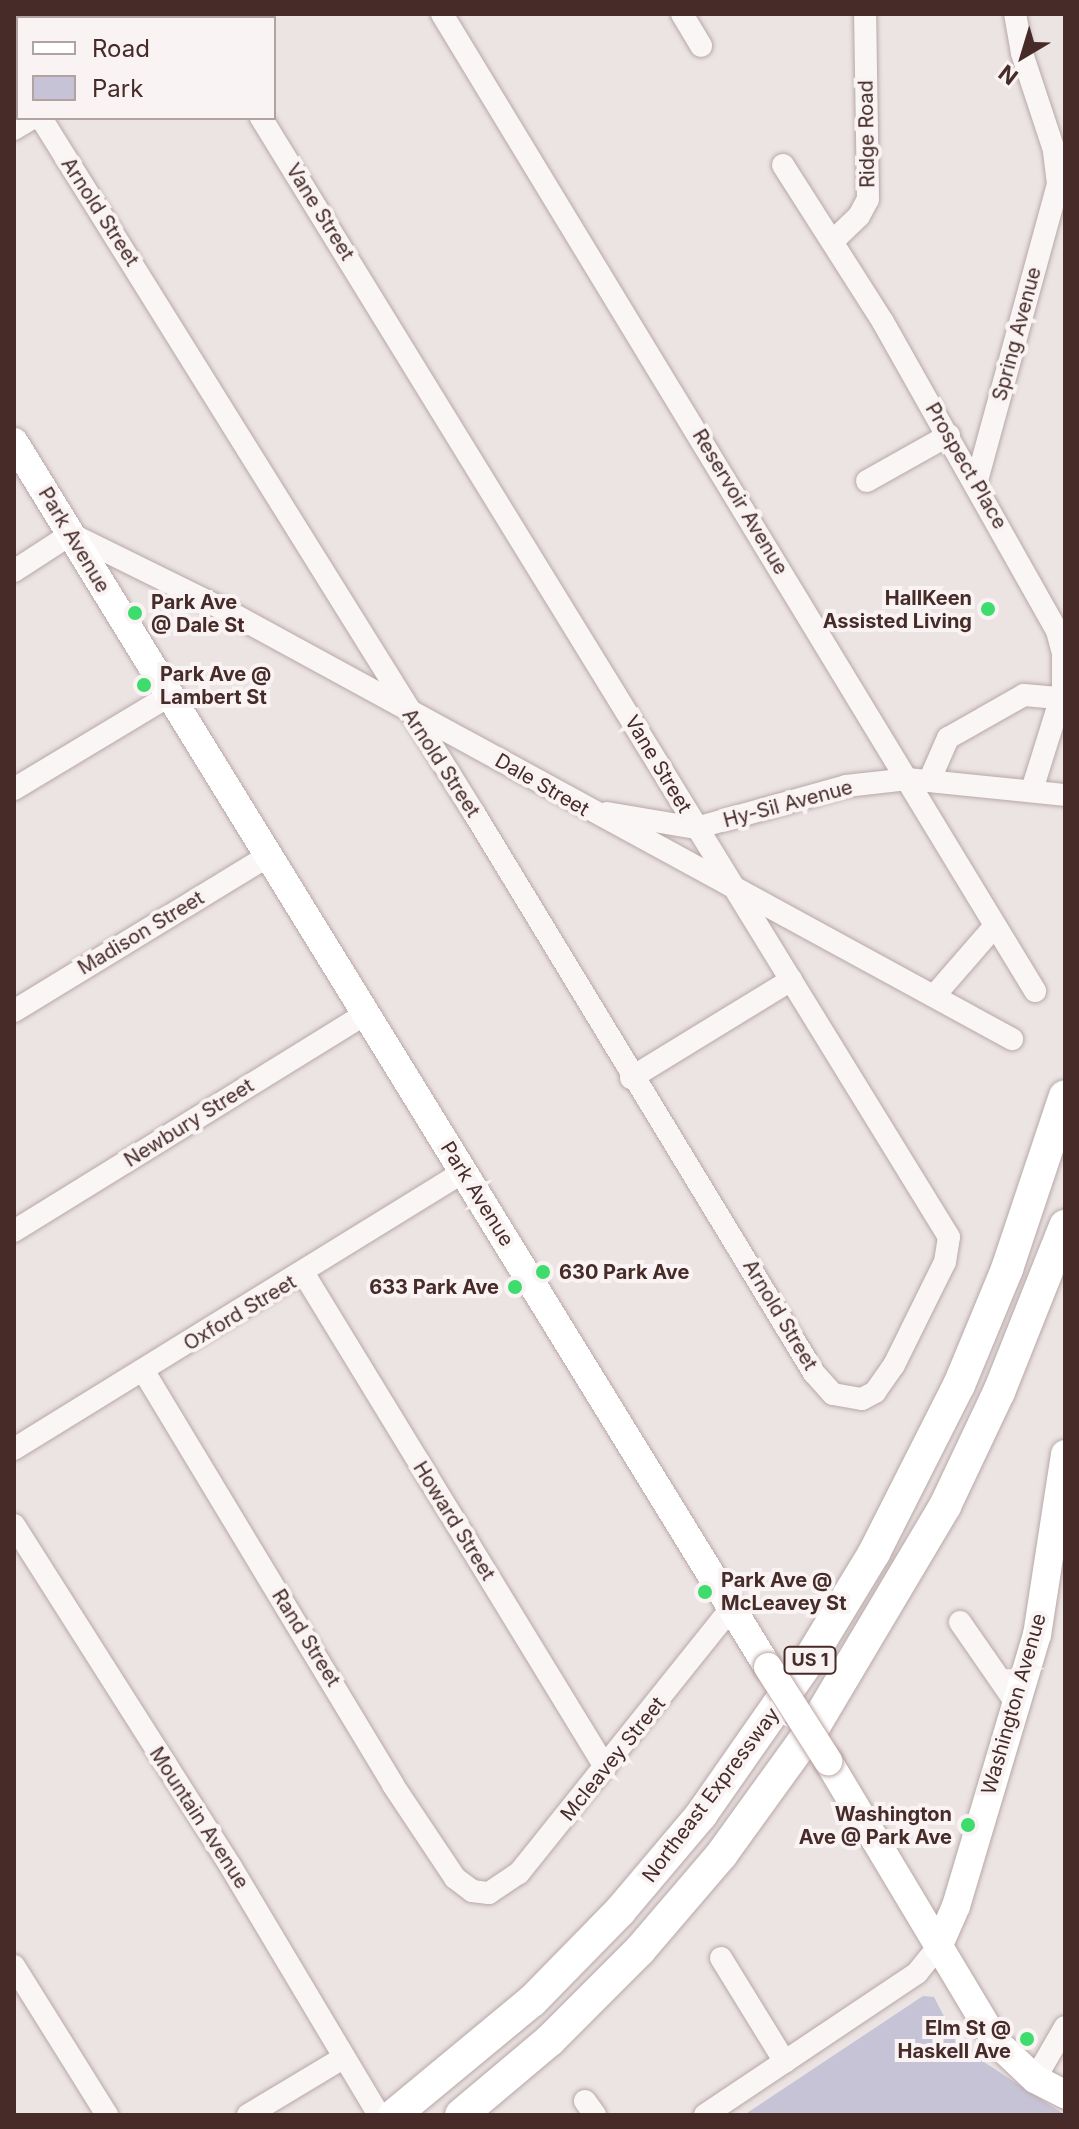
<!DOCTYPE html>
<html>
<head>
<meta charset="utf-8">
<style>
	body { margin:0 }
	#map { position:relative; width:1079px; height:2129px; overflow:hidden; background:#ece3e3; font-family:Inter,sans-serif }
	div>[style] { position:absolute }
	.green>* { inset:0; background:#c7c3d7 }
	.roads { filter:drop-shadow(0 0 2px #b7a8a7) drop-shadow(0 0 2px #b7a8a7) }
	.minor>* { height:22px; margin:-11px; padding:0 11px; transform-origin:11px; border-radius:11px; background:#faf6f6 }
	.major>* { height:28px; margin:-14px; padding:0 14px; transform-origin:14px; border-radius:14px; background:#fff }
	.highway>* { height:32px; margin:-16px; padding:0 16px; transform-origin:16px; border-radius:16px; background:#fff }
	.bridges { filter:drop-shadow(0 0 2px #b9a2a1) drop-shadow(0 0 2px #b9a2a1) }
	.major-bridge>* { height:28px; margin:-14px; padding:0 14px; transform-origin:14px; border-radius:14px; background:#fff }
	.dots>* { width:22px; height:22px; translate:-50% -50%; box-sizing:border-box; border:4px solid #f9f3f3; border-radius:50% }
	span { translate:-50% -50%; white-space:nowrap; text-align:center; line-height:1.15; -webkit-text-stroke:8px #f9f3f3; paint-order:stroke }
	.shield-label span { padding:2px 6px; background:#f9f3f3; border:2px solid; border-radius:6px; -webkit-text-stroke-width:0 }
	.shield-label { font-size:18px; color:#462b28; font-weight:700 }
	.street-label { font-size:20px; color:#462b28 }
	.poi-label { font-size:20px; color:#462b28; font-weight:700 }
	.right { translate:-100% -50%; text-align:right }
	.left { translate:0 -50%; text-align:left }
	.frame { position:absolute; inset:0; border:16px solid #462b28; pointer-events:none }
	.legend { position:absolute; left:16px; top:16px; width:260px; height:104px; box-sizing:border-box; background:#f9f3f3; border:2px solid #b1a3a2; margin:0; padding:10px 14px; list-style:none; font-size:24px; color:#462b28 }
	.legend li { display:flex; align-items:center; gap:16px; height:40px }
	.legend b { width:40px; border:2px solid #b1a3a2 }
	.north { position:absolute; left:983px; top:16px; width:80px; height:80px; -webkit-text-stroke:6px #f9f3f3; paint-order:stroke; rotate:218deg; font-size:22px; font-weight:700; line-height:32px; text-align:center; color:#462b28 }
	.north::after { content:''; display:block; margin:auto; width:28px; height:36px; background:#462b28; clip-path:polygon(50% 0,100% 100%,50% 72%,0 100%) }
</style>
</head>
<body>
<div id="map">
	<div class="green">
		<div style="clip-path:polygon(923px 1996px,934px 1997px,949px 2026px,984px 2062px,1065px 2115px,744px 2115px)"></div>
	</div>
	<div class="roads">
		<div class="minor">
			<div style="left:442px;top:14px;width:1143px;rotate:58.74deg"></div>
			<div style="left:682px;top:14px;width:37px;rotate:59deg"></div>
			<div style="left:195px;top:18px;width:8px;rotate:-30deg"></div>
			<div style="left:41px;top:118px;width:819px;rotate:58.08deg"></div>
			<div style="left:474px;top:813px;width:655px;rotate:58.74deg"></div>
			<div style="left:814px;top:1373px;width:28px;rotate:48deg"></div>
			<div style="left:833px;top:1394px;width:29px;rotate:10deg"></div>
			<div style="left:862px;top:1399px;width:15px;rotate:-28deg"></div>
			<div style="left:875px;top:1392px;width:33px;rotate:-55deg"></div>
			<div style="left:894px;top:1365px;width:115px;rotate:-63.7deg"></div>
			<div style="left:945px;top:1262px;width:25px;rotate:-81deg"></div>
			<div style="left:949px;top:1237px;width:1314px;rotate:-121.58deg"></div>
			<div style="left:14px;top:129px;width:21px;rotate:-31deg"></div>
			<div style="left:783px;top:165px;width:186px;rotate:57.5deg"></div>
			<div style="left:883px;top:322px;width:355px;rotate:60.6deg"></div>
			<div style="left:1057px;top:631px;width:23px;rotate:75deg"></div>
			<div style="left:1063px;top:653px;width:38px;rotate:90deg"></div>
			<div style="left:1063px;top:691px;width:104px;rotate:107.4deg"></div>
			<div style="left:833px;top:241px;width:36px;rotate:-44deg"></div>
			<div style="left:859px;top:216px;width:19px;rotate:-62deg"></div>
			<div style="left:868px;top:199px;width:185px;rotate:-90.9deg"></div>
			<div style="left:867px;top:481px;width:94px;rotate:-29.3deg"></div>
			<div style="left:976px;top:484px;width:311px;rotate:-74.7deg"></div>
			<div style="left:1058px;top:184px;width:34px;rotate:-97deg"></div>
			<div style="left:1054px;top:150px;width:102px;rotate:-108.3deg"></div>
			<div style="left:1022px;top:53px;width:40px;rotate:-100deg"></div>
			<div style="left:14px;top:571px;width:68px;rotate:-33deg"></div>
			<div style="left:71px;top:534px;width:176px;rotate:26.3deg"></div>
			<div style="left:229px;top:612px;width:892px;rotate:28.61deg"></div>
			<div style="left:930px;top:779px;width:45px;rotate:-66.3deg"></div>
			<div style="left:948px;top:738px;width:87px;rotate:-29.5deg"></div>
			<div style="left:1024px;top:695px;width:37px;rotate:5deg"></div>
			<div style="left:14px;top:789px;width:181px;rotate:-31deg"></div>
			<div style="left:607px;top:813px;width:90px;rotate:9.6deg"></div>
			<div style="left:696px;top:828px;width:156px;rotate:-15.6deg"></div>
			<div style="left:846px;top:786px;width:62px;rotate:-6.4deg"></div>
			<div style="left:908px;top:779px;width:158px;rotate:5.8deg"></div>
			<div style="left:934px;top:996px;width:91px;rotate:-49deg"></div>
			<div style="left:14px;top:1011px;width:298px;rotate:-31.4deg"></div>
			<div style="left:631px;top:1078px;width:188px;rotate:-31.5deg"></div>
			<div style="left:14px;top:1231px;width:413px;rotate:-31.7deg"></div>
			<div style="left:304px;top:1274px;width:578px;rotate:58.59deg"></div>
			<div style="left:143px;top:1370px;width:484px;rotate:58.9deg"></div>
			<div style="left:393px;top:1785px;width:112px;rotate:56.3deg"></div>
			<div style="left:455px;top:1878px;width:21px;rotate:37deg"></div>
			<div style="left:472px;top:1891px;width:17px;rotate:7deg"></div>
			<div style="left:489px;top:1893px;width:36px;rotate:-34deg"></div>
			<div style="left:519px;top:1873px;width:339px;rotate:-51.3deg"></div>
			<div style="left:14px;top:1449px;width:528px;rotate:-31.67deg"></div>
			<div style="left:14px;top:1525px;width:405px;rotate:57.6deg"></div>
			<div style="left:231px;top:1867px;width:289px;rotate:59.2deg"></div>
			<div style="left:960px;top:1622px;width:98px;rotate:55.3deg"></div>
			<div style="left:721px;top:1958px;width:122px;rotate:58.4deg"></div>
			<div style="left:14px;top:1966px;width:176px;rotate:58deg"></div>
			<div style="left:1035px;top:2079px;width:60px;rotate:-60deg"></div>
			<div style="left:585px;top:2101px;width:17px;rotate:54deg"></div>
			<div style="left:248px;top:2115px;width:111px;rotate:-31deg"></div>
			<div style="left:705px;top:2115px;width:255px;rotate:-33.8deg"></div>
			<div style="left:917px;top:1973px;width:33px;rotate:-51deg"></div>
		</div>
		<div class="major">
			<div style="left:14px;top:442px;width:1438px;rotate:58.39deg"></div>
			<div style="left:828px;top:1761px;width:327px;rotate:59.1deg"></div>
			<div style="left:996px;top:2042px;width:54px;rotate:43.5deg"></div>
			<div style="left:1035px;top:2079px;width:34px;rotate:27deg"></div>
			<div style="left:938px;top:1947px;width:45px;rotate:-66.3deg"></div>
			<div style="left:956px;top:1906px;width:283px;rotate:-73.4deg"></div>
			<div style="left:1037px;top:1635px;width:183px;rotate:-81.2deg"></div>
		</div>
		<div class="highway">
			<div style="left:394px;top:2115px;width:179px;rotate:-39.6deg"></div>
			<div style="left:532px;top:2001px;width:126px;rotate:-45.6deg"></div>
			<div style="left:620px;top:1911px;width:126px;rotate:-49.8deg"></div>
			<div style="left:701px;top:1815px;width:189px;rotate:-55.1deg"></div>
			<div style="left:809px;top:1660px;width:125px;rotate:-58.7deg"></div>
			<div style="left:874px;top:1553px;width:188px;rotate:-63.2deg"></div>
			<div style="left:959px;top:1385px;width:126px;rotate:-67.5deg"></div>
			<div style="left:1007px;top:1269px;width:182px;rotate:-71.5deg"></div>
			<div style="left:461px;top:2115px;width:116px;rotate:-40.1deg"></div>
			<div style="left:550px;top:2040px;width:127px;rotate:-45deg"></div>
			<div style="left:640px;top:1950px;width:126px;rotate:-49.5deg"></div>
			<div style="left:722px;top:1854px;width:159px;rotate:-54.2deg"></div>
			<div style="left:815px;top:1725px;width:255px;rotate:-59.3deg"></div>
			<div style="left:945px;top:1506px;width:126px;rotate:-64.7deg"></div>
			<div style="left:999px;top:1392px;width:179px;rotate:-68.3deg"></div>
		</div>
	</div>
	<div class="bridges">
		<div class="major-bridge">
			<div style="left:768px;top:1667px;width:112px;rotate:57.4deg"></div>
		</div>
	</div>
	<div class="dots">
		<div style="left:988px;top:609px;background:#3ddc6c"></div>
		<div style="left:135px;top:613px;background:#3ddc6c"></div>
		<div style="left:144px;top:685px;background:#3ddc6c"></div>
		<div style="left:543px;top:1272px;background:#3ddc6c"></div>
		<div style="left:515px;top:1287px;background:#3ddc6c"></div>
		<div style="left:705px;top:1592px;background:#3ddc6c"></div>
		<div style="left:968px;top:1825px;background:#3ddc6c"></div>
		<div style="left:1027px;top:2039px;background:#3ddc6c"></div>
	</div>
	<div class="shield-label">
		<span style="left:810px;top:1660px">US 1</span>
	</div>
	<div class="street-label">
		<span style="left:867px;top:134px;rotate:-91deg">Ridge Road</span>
		<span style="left:100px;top:212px;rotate:57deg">Arnold Street</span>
		<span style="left:320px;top:212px;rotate:58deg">Vane Street</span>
		<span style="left:1017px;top:334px;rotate:-75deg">Spring Avenue</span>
		<span style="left:966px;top:466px;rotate:60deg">Prospect Place</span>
		<span style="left:740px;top:502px;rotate:59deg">Reservoir Avenue</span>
		<span style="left:74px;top:540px;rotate:59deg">Park Avenue</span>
		<span style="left:441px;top:763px;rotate:57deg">Arnold Street</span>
		<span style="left:658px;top:764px;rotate:59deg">Vane Street</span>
		<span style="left:542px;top:785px;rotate:30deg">Dale Street</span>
		<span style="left:788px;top:804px;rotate:-15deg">Hy-Sil Avenue</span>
		<span style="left:141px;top:933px;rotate:-31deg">Madison Street</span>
		<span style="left:189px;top:1123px;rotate:-32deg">Newbury Street</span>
		<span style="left:477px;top:1194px;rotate:58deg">Park Avenue</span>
		<span style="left:240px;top:1313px;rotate:-31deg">Oxford Street</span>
		<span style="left:780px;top:1315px;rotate:59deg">Arnold Street</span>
		<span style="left:454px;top:1521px;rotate:58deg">Howard Street</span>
		<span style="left:306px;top:1638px;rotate:58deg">Rand Street</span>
		<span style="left:1014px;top:1704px;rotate:-74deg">Washington Avenue</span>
		<span style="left:613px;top:1759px;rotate:-51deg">Mcleavey Street</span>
		<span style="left:711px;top:1795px;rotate:-53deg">Northeast Expressway</span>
		<span style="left:199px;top:1818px;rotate:57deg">Mountain Avenue</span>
	</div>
	<div class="poi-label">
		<span class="right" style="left:972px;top:610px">HallKeen<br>Assisted Living</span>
		<span class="left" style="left:151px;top:614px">Park Ave<br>@ Dale St</span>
		<span class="left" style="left:160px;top:686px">Park Ave @<br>Lambert St</span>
		<span class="left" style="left:559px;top:1272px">630 Park Ave</span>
		<span class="right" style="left:499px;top:1287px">633 Park Ave</span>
		<span class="left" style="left:721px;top:1592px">Park Ave @<br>McLeavey St</span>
		<span class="right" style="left:952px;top:1826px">Washington<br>Ave @ Park Ave</span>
		<span class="right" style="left:1011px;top:2040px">Elm St @<br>Haskell Ave</span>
	</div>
	<div class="frame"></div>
	<ul class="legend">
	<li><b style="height:10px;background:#fff"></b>Road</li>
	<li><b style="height:22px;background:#c7c3d7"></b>Park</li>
	</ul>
	<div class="north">N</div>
</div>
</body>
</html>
